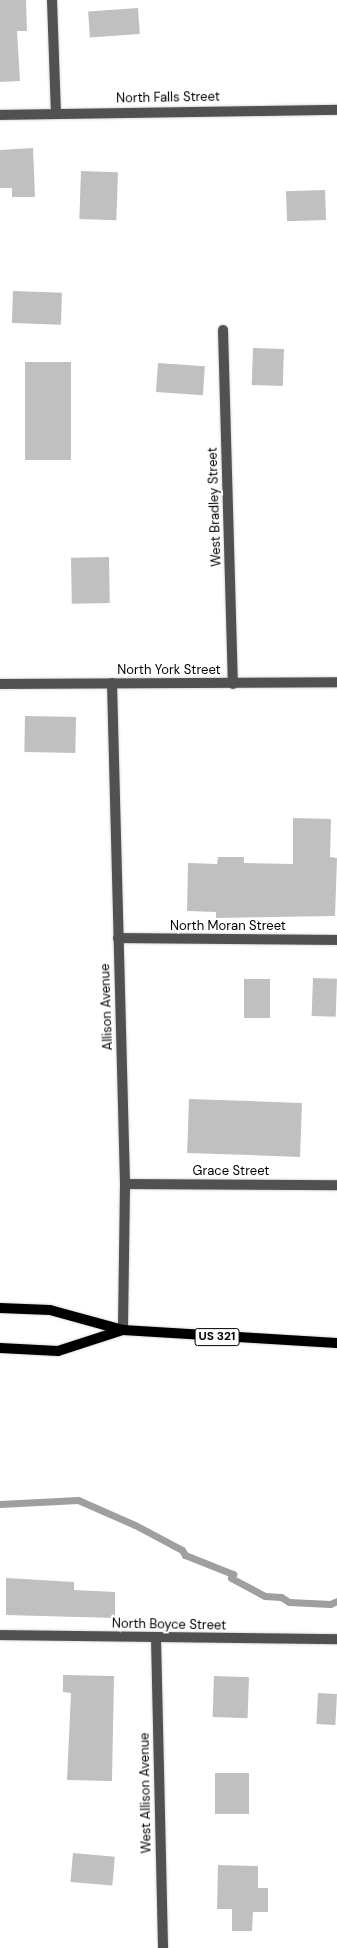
<!DOCTYPE html>
<html>
<head>
<meta charset="utf-8">
<style>
	body { margin:0 }
	#map { position:relative; width:337px; height:1948px; overflow:hidden; background:#fff; font-family:"DM Sans",sans-serif }
	div>[style] { position:absolute }
	.stream>* { height:7px; margin:-3.5px; padding:0 3.5px; transform-origin:3.5px; border-radius:3.5px; background:#9f9f9f }
	.building>* { inset:0; background:#c0c0c0; transform-origin:0 0 }
	.roads { filter:drop-shadow(0 0 1px #dbdbdb) drop-shadow(0 0 1px #dbdbdb) }
	.minor>* { height:10px; margin:-5px; padding:0 5px; transform-origin:5px; border-radius:5px; background:#515151 }
	.major>* { height:10px; margin:-5px; padding:0 5px; transform-origin:5px; border-radius:5px; background:#000 }
	span { translate:-50% -50%; white-space:nowrap; text-align:center; line-height:1.15; -webkit-text-stroke:4px #fff; paint-order:stroke }
	.shield-label span { padding:1px 3px; background:#fff; border:1px solid; border-radius:3px; -webkit-text-stroke-width:0 }
	.shield-label { font-size:12px; color:#000; font-weight:700 }
	.street-label { font-size:13px; color:#000 }
</style>
</head>
<body>
<div id="map">
	<div class="stream">
		<div style="left:0;top:1504px;width:78px;rotate:-2.9deg"></div>
		<div style="left:78px;top:1500px;width:62px;rotate:23.7deg"></div>
		<div style="left:135px;top:1525px;width:53px;rotate:28deg"></div>
		<div style="left:182px;top:1550px;width:6px;rotate:59deg"></div>
		<div style="left:185px;top:1555px;width:52px;rotate:21.6deg"></div>
		<div style="left:233px;top:1574px;width:4px;rotate:117deg"></div>
		<div style="left:231px;top:1578px;width:38px;rotate:28deg"></div>
		<div style="left:265px;top:1596px;width:16px;rotate:4deg"></div>
		<div style="left:281px;top:1597px;width:9px;rotate:32deg"></div>
		<div style="left:289px;top:1602px;width:41px;rotate:2.8deg"></div>
		<div style="left:330px;top:1604px;width:8px;rotate:-23deg"></div>
	</div>
	<div class="building">
		<div style="clip-path:polygon(0 0,26px 0,27px 31px,17px 31px,20px 81px,0 82px)"></div>
		<div style="left:138px;top:8px;width:26px;height:50px;rotate:86deg"></div>
		<div style="clip-path:polygon(33px 148px,35px 197px,12px 197px,12px 188px,0 188px,0 150px)"></div>
		<div style="left:81px;top:171px;width:37px;height:48px;rotate:2deg"></div>
		<div style="left:325px;top:190px;width:30px;height:39px;rotate:88deg"></div>
		<div style="left:13px;top:291px;width:49px;height:32px;rotate:2deg"></div>
		<div style="left:253px;top:348px;width:31px;height:37px;rotate:2deg"></div>
		<div style="left:25px;top:362px;width:46px;height:98px"></div>
		<div style="left:158px;top:363px;width:47px;height:29px;rotate:4deg"></div>
		<div style="left:109px;top:557px;width:46px;height:38px;rotate:89deg"></div>
		<div style="left:25px;top:716px;width:51px;height:36px;rotate:1deg"></div>
		<div style="clip-path:polygon(293px 818px,331px 819px,330px 857px,337px 858px,335px 916px,216px 918px,216px 912px,187px 911px,188px 863px,217px 864px,218px 857px,244px 857px,244px 863px,293px 864px)"></div>
		<div style="left:313px;top:978px;width:24px;height:38px;rotate:2deg"></div>
		<div style="left:244px;top:979px;width:26px;height:39px"></div>
		<div style="left:189px;top:1099px;width:113px;height:54px;rotate:2deg"></div>
		<div style="clip-path:polygon(6px 1578px,74px 1582px,74px 1590px,115px 1592px,115px 1618px,6px 1615px)"></div>
		<div style="clip-path:polygon(63px 1675px,114px 1676px,112px 1781px,67px 1780px,71px 1693px,63px 1692px)"></div>
		<div style="left:214px;top:1676px;width:35px;height:41px;rotate:2deg"></div>
		<div style="left:318px;top:1693px;width:19px;height:31px;rotate:3deg"></div>
		<div style="left:215px;top:1773px;width:34px;height:41px"></div>
		<div style="left:73px;top:1853px;width:42px;height:29px;rotate:5deg"></div>
		<div style="clip-path:polygon(218px 1865px,258px 1866px,258px 1888px,268px 1888px,268px 1912px,253px 1912px,252px 1931px,232px 1931px,232px 1909px,217px 1909px)"></div>
	</div>
	<div class="roads">
		<div class="minor">
			<div style="left:52px;top:0;width:113px;rotate:88deg"></div>
			<div style="left:0;top:115px;width:337px;rotate:-0.9deg"></div>
			<div style="left:223px;top:330px;width:354px;rotate:88.4deg"></div>
			<div style="left:112px;top:683px;width:501px;rotate:88.51deg"></div>
			<div style="left:125px;top:1184px;width:146px;rotate:90.8deg"></div>
			<div style="left:0;top:684px;width:337px;rotate:-0.3deg"></div>
			<div style="left:118px;top:938px;width:219px;rotate:0.5deg"></div>
			<div style="left:125px;top:1184px;width:212px;rotate:0.3deg"></div>
			<div style="left:0;top:1635px;width:337px;rotate:0.7deg"></div>
			<div style="left:156px;top:1638px;width:310px;rotate:88.7deg"></div>
		</div>
		<div class="major">
			<div style="left:0;top:1308px;width:50px;rotate:2.3deg"></div>
			<div style="left:50px;top:1310px;width:76px;rotate:15.3deg"></div>
			<div style="left:123px;top:1330px;width:214px;rotate:3.5deg"></div>
			<div style="left:0;top:1348px;width:58px;rotate:3deg"></div>
			<div style="left:58px;top:1351px;width:68px;rotate:-17.9deg"></div>
		</div>
	</div>
	<div class="shield-label">
		<span style="left:217px;top:1337px">US 321</span>
	</div>
	<div class="street-label">
		<span style="left:168px;top:98px;rotate:-1deg">North Falls Street</span>
		<span style="left:215px;top:507px;rotate:-92deg">West Bradley Street</span>
		<span style="left:169px;top:670px">North York Street</span>
		<span style="left:228px;top:926px">North Moran Street</span>
		<span style="left:107px;top:1007px;rotate:-92deg">Allison Avenue</span>
		<span style="left:231px;top:1171px">Grace Street</span>
		<span style="left:169px;top:1625px;rotate:1deg">North Boyce Street</span>
		<span style="left:146px;top:1793px;rotate:-91deg">West Allison Avenue</span>
	</div>
</div>
</body>
</html>
